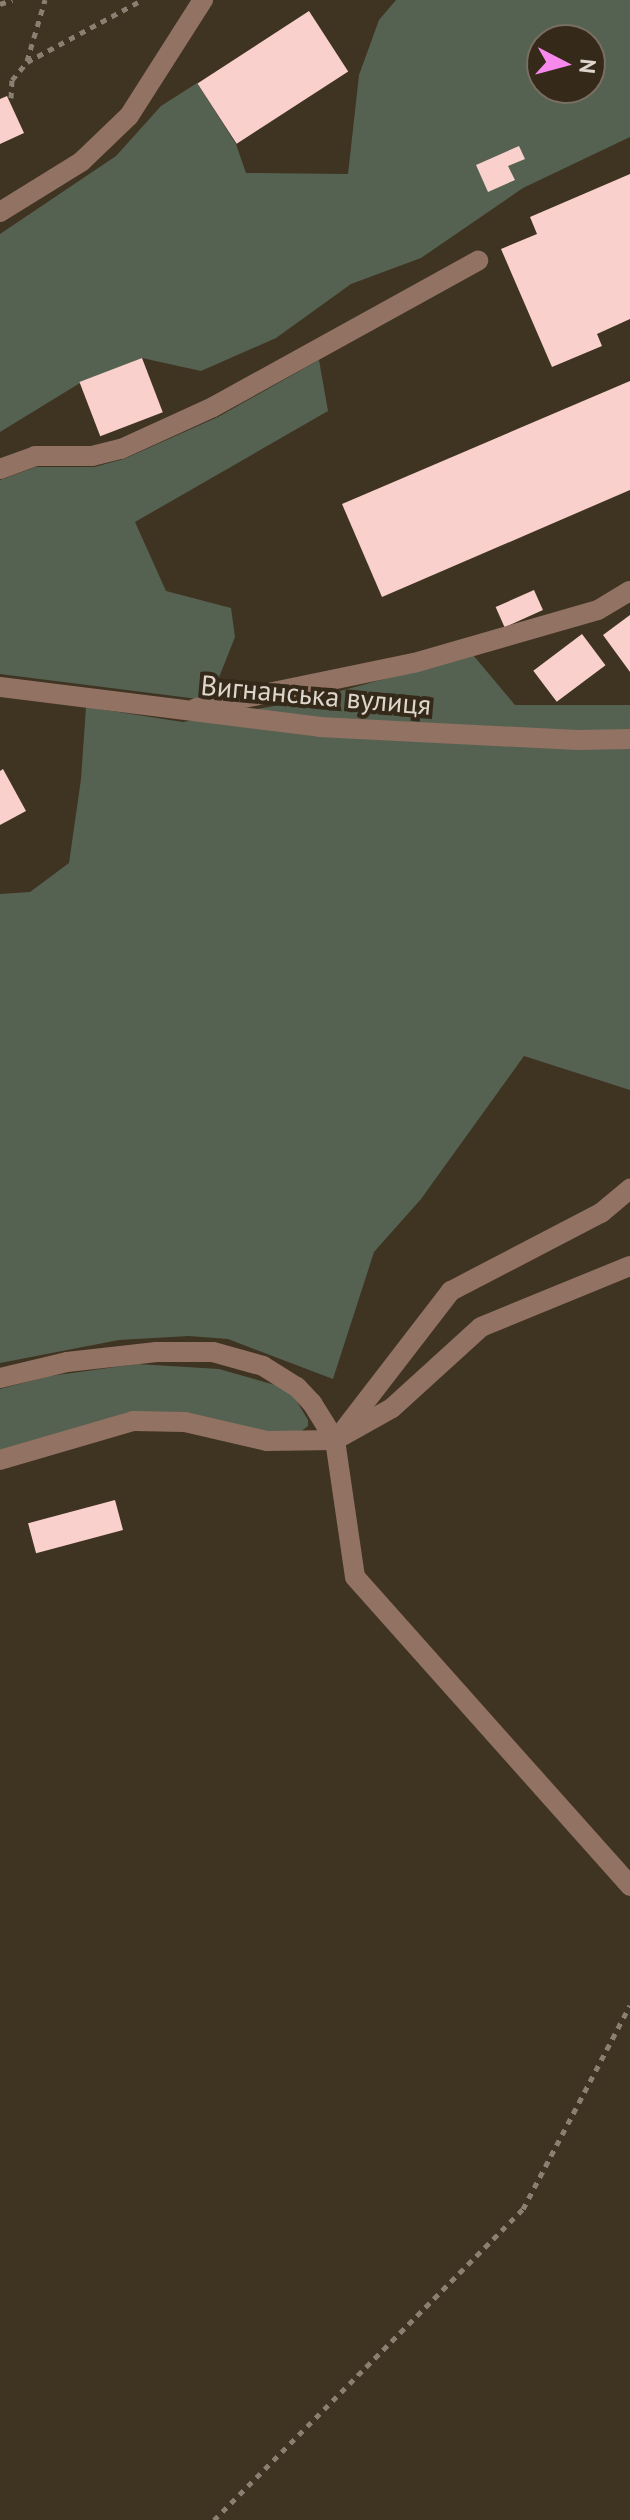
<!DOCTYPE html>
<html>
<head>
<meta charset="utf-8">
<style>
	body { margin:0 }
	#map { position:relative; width:630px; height:2520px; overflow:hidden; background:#3f3322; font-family:"PT Sans",sans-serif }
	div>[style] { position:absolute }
	.green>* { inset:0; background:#556252 }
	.building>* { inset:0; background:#f9d0cb; transform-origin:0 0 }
	.path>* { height:5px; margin-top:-2.5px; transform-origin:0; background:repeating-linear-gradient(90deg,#8a8072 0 6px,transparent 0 12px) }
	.minor>* { height:20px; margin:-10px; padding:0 10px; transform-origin:10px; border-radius:10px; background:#927262 }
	span { translate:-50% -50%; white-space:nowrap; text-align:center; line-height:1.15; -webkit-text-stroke:8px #352919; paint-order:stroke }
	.street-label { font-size:28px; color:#ded6cc }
	.north { position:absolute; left:526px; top:24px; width:80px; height:80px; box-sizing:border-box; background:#352919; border:2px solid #796e61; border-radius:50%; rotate:96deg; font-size:22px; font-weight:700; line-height:32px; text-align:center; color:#ded6cc }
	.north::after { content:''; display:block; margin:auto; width:28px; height:36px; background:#f788ec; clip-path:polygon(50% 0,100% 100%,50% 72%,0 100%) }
</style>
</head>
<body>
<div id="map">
	<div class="green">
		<div style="clip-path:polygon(evenodd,396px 0,630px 0,630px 137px,523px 188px,421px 258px,351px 284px,276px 338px,201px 371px,142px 358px,80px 383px,0 432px,0 234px,116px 156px,161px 106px,197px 83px,236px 144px,246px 173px,348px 174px,359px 75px,379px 20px,396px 0,542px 40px,590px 40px,590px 88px,542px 88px,542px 40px)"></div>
		<div style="clip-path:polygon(319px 360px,328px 411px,135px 522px,166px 591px,231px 608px,235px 637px,212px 695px,198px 699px,0 674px,0 480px,36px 467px,94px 467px,124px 459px,218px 417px)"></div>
		<div style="clip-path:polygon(473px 655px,515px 705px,630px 705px,630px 1090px,524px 1056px,421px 1199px,374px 1252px,333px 1379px,228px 1339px,189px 1336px,119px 1340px,0 1363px,0 894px,30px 892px,69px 863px,81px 779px,86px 707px,183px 722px,303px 701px)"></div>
		<div style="clip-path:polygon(137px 1364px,219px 1369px,275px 1385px,293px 1395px,308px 1420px,308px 1426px,294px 1437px,145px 1415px,0 1451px,0 1389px,50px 1376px)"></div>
	</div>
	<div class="building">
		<div style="left:309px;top:11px;width:72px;height:133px;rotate:57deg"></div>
		<div style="clip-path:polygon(7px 96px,24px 133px,0 144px,0 99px)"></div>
		<div style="clip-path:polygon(519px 146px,525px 159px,508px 166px,515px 180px,488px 192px,476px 165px)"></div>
		<div style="clip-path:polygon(630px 174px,630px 319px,597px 334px,602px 346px,552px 367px,501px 249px,537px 234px,530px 217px)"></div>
		<div style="left:142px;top:358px;width:58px;height:67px;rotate:69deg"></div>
		<div style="clip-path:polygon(630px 381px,630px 490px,382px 597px,342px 504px)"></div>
		<div style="left:534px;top:590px;width:22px;height:42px;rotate:66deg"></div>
		<div style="clip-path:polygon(630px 615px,630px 672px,603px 635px)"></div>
		<div style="left:582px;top:634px;width:39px;height:61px;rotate:53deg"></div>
		<div style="clip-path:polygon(3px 769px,26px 811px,0 825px,0 771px)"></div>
		<div style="left:115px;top:1500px;width:31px;height:90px;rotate:75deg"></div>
	</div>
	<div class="path">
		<div style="left:0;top:4px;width:13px;rotate:-18deg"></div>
		<div style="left:27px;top:61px;width:64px;rotate:-73.6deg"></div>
		<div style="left:11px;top:98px;width:18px;rotate:-87deg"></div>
		<div style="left:12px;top:80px;width:23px;rotate:-50deg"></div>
		<div style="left:27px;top:62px;width:131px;rotate:-28.3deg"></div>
		<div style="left:214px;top:2520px;width:438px;rotate:-45.2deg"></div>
		<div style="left:523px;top:2209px;width:230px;rotate:-62.3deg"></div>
	</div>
	<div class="minor">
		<div style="left:0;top:212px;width:95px;rotate:-31.7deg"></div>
		<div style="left:81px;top:162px;width:66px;rotate:-43.8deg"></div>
		<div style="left:129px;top:116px;width:138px;rotate:-57.5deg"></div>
		<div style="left:0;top:469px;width:37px;rotate:-20deg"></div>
		<div style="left:35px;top:456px;width:57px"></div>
		<div style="left:92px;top:456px;width:30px;rotate:-14deg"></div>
		<div style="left:121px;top:449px;width:101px;rotate:-24.5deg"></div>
		<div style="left:213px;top:407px;width:303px;rotate:-28.9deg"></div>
		<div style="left:0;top:687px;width:321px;rotate:7.1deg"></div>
		<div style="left:319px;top:727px;width:259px;rotate:2.9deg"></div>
		<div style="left:578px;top:740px;width:52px;rotate:-1.1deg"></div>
		<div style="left:196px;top:708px;width:223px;rotate:-11.7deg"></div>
		<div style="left:414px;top:663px;width:191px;rotate:-16.1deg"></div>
		<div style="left:598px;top:610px;width:37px;rotate:-31deg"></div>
		<div style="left:0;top:1378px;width:69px;rotate:-13.4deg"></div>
		<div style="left:67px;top:1362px;width:90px;rotate:-6.4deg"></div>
		<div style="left:156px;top:1352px;width:57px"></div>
		<div style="left:213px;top:1352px;width:52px;rotate:15.6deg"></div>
		<div style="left:263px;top:1366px;width:40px;rotate:32deg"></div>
		<div style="left:297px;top:1387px;width:22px;rotate:47deg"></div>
		<div style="left:312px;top:1403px;width:44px;rotate:58.1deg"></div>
		<div style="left:335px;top:1440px;width:138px;rotate:81.7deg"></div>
		<div style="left:355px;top:1577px;width:414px;rotate:48.3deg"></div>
		<div style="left:343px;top:1431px;width:177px;rotate:-52.4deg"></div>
		<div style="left:451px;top:1291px;width:169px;rotate:-27.5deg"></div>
		<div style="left:601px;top:1213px;width:38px;rotate:-40deg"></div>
		<div style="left:0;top:1460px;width:139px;rotate:-16.3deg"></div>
		<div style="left:133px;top:1421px;width:52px;rotate:1.1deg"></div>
		<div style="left:185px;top:1422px;width:84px;rotate:13deg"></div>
		<div style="left:267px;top:1441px;width:68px;rotate:-0.8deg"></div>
		<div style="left:335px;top:1440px;width:65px;rotate:-29.3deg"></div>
		<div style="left:392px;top:1408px;width:120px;rotate:-42.3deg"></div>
		<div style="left:481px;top:1327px;width:161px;rotate:-22.3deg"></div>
	</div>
	<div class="street-label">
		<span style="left:316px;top:695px;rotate:5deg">Вигнанська вулиця</span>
	</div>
	<div class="north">N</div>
</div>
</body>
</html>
